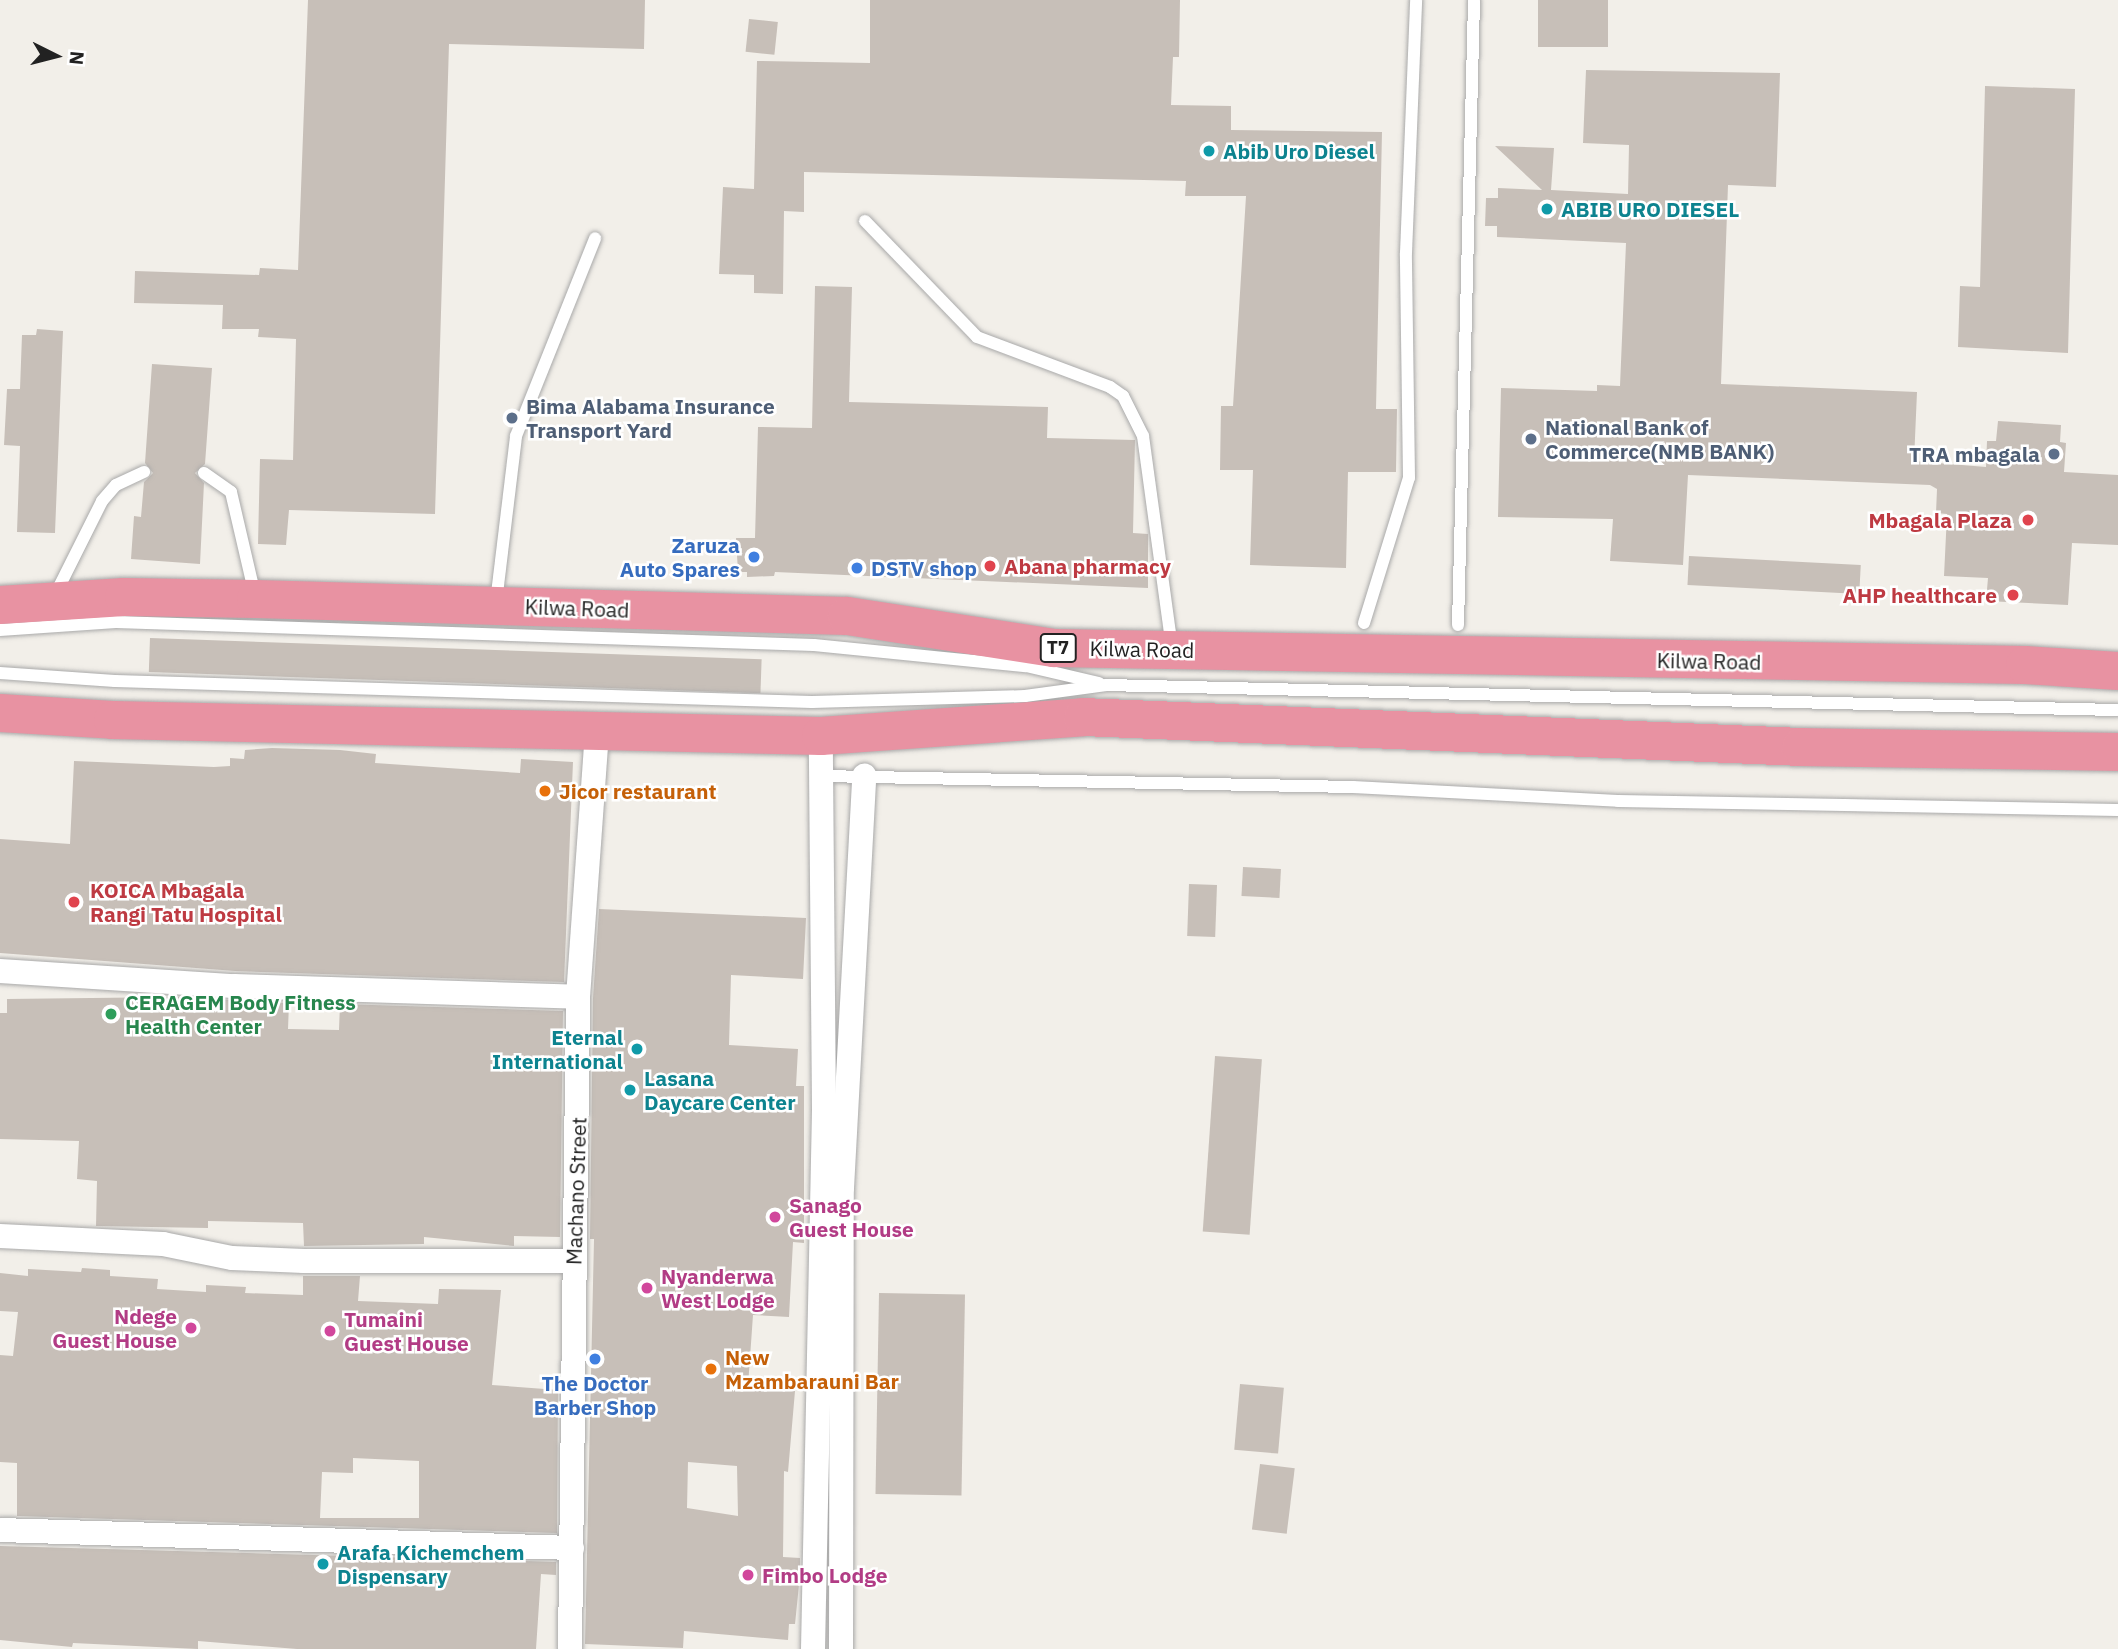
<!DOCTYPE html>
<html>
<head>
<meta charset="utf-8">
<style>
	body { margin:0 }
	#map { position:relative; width:2118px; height:1649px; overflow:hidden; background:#f2efe9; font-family:"IBM Plex Sans",sans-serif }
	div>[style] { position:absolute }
	.building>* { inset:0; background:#c7bfb8; transform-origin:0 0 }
	.roads { filter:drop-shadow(0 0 2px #a9a9a9) drop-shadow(0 0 2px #a9a9a9) }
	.lane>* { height:12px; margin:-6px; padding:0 6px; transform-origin:6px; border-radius:6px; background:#fff }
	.street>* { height:24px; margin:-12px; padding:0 12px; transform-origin:12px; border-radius:12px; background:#fff }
	.highway>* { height:38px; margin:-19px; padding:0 19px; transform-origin:19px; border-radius:19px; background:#e892a2 }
	.dots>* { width:19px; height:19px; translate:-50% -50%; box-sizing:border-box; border:4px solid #fff; border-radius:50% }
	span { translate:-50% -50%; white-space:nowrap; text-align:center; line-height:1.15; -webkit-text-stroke:5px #fff; paint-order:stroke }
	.shield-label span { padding:2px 5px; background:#fff; border:2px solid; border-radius:5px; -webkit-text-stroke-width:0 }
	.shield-label { font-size:19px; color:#222; font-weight:700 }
	.culture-label { font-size:21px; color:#0d838f; font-weight:700 }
	.left { translate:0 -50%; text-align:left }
	.right { translate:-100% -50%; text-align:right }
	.service-label { font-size:21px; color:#4e5e75; font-weight:700 }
	.health-label { font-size:21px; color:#be3a42; font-weight:700 }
	.shop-label { font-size:21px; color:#366cbe; font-weight:700 }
	.street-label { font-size:21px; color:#222 }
	.food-label { font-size:21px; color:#c56008; font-weight:700 }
	.leisure-label { font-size:21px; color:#27864d; font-weight:700 }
	.hotel-label { font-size:21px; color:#b23c85; font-weight:700 }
	.north { position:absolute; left:21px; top:21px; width:70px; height:70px; -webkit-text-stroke:5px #fff; paint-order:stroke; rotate:96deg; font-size:19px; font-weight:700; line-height:28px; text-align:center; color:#222 }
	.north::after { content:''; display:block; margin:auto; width:24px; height:32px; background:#222; clip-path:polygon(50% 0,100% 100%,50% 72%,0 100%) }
</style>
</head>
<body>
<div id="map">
	<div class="building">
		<div style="clip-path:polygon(308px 0,645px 0,644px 49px,449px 44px,435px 514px,289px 510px,286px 545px,258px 544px,260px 459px,293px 460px,296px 339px,258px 337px,259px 329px,222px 329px,223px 305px,134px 303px,135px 271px,259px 275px,260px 268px,298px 270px)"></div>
		<div style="clip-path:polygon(870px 0,1180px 0,1179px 57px,1173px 57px,1171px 105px,1231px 106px,1231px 130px,1382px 132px,1376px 409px,1397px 409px,1396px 472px,1348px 472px,1346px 568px,1250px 565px,1253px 470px,1220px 470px,1221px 406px,1233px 406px,1246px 196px,1185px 196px,1186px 181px,804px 172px,804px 212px,784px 211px,783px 294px,754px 293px,754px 275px,719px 274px,723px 187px,754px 189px,757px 61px,870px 63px)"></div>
		<div style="left:1538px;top:0;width:70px;height:47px"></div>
		<div style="left:749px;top:19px;width:29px;height:33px;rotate:6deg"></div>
		<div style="clip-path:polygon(1586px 70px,1780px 73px,1776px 187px,1728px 185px,1721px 384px,1917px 392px,1914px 461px,1986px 467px,1987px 441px,1996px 441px,1998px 421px,2061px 425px,2060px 442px,2066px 443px,2064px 472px,2118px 475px,2118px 545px,2072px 543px,2068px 605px,1986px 601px,1988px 578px,1944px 576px,1947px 514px,1936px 513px,1937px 489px,1930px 485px,1688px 475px,1683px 565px,1610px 561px,1613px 519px,1498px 517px,1501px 388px,1597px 391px,1597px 385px,1620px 386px,1626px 243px,1497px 237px,1497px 226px,1485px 226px,1486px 198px,1498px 198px,1498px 188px,1542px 190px,1495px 146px,1554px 148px,1551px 190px,1628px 194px,1629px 145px,1583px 143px)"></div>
		<div style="clip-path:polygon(1985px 86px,2075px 89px,2068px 353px,1958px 347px,1960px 286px,1980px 287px)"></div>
		<div style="clip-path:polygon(815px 286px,852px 287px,849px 402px,1048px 407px,1047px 438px,1135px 440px,1133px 533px,1148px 534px,1148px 588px,775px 572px,774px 576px,747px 577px,747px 572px,738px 572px,736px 538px,755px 538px,758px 427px,812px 428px)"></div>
		<div style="clip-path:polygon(37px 329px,63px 331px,55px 533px,17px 532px,20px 446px,4px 445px,7px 389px,20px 389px,22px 335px,36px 335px)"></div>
		<div style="clip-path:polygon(152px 364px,212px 368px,205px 464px,195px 473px,204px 483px,200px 564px,131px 559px,134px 516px,141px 517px,144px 482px,153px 473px,145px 463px)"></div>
		<div style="left:1689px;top:556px;width:172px;height:29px;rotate:3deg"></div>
		<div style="left:150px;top:638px;width:612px;height:34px;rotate:2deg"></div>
		<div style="clip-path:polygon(272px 748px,340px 750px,376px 754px,375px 763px,520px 773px,521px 759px,573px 762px,564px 982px,235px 971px,0 953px,0 839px,70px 844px,74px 761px,214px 767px,230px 766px,230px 758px,244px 759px,245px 750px)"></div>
		<div style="left:1243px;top:867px;width:38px;height:29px;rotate:3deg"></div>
		<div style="left:1189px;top:884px;width:28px;height:52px;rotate:2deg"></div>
		<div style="clip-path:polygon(evenodd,599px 909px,806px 918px,803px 979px,731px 975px,729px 1045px,798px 1049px,796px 1086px,804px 1086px,804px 1243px,793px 1242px,789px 1317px,753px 1315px,748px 1386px,795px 1391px,788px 1472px,784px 1471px,783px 1557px,800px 1558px,800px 1575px,795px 1624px,789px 1624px,788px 1640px,684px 1631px,683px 1648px,585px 1644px,594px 1239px,590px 1239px,593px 998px,599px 909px,688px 1462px,737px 1466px,738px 1516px,687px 1508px,688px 1462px)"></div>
		<div style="clip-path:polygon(175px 997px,289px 1003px,288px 1029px,339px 1030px,340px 1004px,563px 1011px,560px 1237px,514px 1236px,514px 1246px,424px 1237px,424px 1244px,304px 1246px,303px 1223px,208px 1221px,208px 1228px,96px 1226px,97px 1181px,77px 1179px,79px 1141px,0 1139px,0 1013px,7px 1013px,7px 999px)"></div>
		<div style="left:1215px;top:1056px;width:47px;height:176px;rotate:4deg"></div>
		<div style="clip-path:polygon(evenodd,82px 1268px,110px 1270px,110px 1276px,158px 1279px,157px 1289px,206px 1292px,206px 1285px,246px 1287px,245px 1293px,303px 1295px,303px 1276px,360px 1276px,358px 1301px,438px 1304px,439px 1289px,501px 1290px,492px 1385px,558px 1390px,557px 1533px,17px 1516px,17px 1463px,0 1462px,0 1355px,13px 1356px,18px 1312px,0 1311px,0 1273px,28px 1276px,28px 1269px,81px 1272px,82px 1268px,353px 1458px,419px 1461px,419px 1518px,320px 1518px,322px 1472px,353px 1473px,353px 1458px)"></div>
		<div style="left:879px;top:1293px;width:86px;height:201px;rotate:1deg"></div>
		<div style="left:1240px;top:1384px;width:44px;height:66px;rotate:5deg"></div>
		<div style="left:1260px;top:1464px;width:35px;height:66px;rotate:7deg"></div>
		<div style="clip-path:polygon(0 1546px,556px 1562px,556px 1575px,541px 1574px,536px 1649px,297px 1649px,198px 1641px,198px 1649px,73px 1643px,72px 1647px,0 1640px)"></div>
	</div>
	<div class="roads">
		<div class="lane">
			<div style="left:865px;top:221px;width:161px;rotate:46deg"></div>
			<div style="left:977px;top:337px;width:142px;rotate:20.6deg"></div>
			<div style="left:1110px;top:387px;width:16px;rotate:35deg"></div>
			<div style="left:1123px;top:396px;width:45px;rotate:63.4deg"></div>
			<div style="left:1143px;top:436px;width:213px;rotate:82.2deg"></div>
			<div style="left:204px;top:473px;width:33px;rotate:35deg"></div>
			<div style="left:231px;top:492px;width:106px;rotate:76.9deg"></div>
			<div style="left:55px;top:595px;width:105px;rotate:-63.4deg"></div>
			<div style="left:102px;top:501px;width:21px;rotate:-49deg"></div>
			<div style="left:116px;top:485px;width:31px;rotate:-25deg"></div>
			<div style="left:496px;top:602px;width:167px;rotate:-83.1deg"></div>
			<div style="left:516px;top:436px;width:213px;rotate:-68.2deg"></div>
			<div style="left:1364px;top:623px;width:152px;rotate:-72.8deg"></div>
			<div style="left:1409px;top:478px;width:225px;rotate:-90.8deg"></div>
			<div style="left:1406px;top:253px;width:253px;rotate:-87.7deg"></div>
			<div style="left:1458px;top:625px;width:625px;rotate:-88.53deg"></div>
			<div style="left:0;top:630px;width:116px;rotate:-3.9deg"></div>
			<div style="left:116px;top:622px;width:698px;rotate:1.89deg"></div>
			<div style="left:814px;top:645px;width:213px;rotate:5.7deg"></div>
			<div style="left:1026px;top:666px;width:75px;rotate:13.1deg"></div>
			<div style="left:0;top:673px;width:115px;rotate:4deg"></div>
			<div style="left:115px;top:681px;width:697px;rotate:1.73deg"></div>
			<div style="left:812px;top:702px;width:213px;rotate:-1.6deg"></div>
			<div style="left:1025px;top:696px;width:82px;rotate:-7.7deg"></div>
			<div style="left:1106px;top:685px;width:1012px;rotate:1.42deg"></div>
			<div style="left:822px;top:776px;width:531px;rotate:1.19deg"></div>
			<div style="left:1353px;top:787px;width:265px;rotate:3deg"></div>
			<div style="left:1618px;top:801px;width:500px;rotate:1.03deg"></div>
		</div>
		<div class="street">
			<div style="left:0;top:971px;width:234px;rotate:3.7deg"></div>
			<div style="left:234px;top:986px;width:344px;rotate:1.8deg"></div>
			<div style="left:0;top:1236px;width:163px;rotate:2.8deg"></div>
			<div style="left:163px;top:1244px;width:70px;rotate:11.5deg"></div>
			<div style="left:232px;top:1258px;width:72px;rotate:2.4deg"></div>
			<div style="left:304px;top:1261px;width:269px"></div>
			<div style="left:0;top:1530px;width:572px;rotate:1.8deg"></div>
			<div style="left:570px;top:1649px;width:652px;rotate:-89.3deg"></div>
			<div style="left:578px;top:997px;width:265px;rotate:-85.9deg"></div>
			<div style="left:813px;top:1649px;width:539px;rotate:-88.83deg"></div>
			<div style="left:824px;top:1110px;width:374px;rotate:-90.5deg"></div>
			<div style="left:841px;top:1649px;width:461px;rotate:-89.9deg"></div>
			<div style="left:842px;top:1188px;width:413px;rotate:-86.9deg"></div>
		</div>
		<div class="highway">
			<div style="left:0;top:605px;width:124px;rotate:-3.7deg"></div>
			<div style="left:124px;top:597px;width:132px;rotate:0.9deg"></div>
			<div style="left:256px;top:599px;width:591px;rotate:1.65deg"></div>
			<div style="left:847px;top:616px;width:209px;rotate:8.8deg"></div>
			<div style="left:1054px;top:648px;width:971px;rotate:1deg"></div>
			<div style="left:2025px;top:665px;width:93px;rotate:3.7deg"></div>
			<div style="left:0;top:713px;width:113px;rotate:3.5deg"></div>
			<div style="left:113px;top:720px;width:708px;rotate:1.29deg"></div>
			<div style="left:821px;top:736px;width:263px;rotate:-4.1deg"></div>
			<div style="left:1083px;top:717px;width:719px;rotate:2.39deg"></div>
			<div style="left:1801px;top:747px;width:317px;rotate:0.9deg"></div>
		</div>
	</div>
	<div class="dots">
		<div style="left:1209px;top:151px;background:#0f9aa8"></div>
		<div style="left:1547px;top:209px;background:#0f9aa8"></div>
		<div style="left:512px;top:418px;background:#5c6f8a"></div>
		<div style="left:1531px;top:439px;background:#5c6f8a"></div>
		<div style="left:2054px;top:454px;background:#5c6f8a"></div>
		<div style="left:2028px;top:520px;background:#e0444e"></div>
		<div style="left:754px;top:557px;background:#3f7fe0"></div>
		<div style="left:990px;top:566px;background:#e0444e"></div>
		<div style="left:857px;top:568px;background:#3f7fe0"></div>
		<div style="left:2013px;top:595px;background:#e0444e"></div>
		<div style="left:545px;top:791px;background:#e8710a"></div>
		<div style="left:74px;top:902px;background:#e0444e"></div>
		<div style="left:111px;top:1014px;background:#2e9e5b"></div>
		<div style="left:637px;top:1049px;background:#0f9aa8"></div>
		<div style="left:630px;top:1090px;background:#0f9aa8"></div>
		<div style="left:775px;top:1217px;background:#d1479c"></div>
		<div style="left:647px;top:1288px;background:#d1479c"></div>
		<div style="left:191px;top:1328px;background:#d1479c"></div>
		<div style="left:330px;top:1331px;background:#d1479c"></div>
		<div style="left:595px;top:1359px;background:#3f7fe0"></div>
		<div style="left:711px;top:1369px;background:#e8710a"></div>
		<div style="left:323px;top:1564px;background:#0f9aa8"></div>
		<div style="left:748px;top:1575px;background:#d1479c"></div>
	</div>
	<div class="shield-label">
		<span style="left:1058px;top:648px">T7</span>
	</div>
	<div class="culture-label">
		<span class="left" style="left:1223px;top:151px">Abib Uro Diesel</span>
		<span class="left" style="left:1561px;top:209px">ABIB URO DIESEL</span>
		<span class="right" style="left:623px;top:1049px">Eternal<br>International</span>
		<span class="left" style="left:644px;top:1090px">Lasana<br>Daycare Center</span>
		<span class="left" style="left:337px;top:1564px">Arafa Kichemchem<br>Dispensary</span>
	</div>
	<div class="service-label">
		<span class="left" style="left:526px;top:418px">Bima Alabama Insurance<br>Transport Yard</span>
		<span class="left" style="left:1545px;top:439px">National Bank of<br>Commerce(NMB BANK)</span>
		<span class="right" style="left:2040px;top:454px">TRA mbagala</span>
	</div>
	<div class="health-label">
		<span class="right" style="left:2012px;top:520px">Mbagala Plaza</span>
		<span class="left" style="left:1004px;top:566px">Abana pharmacy</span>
		<span class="right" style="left:1997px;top:595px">AHP healthcare</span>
		<span class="left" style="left:90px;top:902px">KOICA Mbagala<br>Rangi Tatu Hospital</span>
	</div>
	<div class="shop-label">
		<span class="right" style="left:740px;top:557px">Zaruza<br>Auto Spares</span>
		<span class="left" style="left:871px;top:568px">DSTV shop</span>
		<span style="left:595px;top:1395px">The Doctor<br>Barber Shop</span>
	</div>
	<div class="street-label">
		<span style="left:577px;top:608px;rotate:2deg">Kilwa Road</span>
		<span style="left:1142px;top:649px;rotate:1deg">Kilwa Road</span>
		<span style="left:1709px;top:661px;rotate:1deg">Kilwa Road</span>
		<span style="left:576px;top:1191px;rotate:-88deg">Machano Street</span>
	</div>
	<div class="food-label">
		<span class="left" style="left:559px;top:791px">Jicor restaurant</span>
		<span class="left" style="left:725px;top:1369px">New<br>Mzambarauni Bar</span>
	</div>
	<div class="leisure-label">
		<span class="left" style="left:125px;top:1014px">CERAGEM Body Fitness<br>Health Center</span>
	</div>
	<div class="hotel-label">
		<span class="left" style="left:789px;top:1217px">Sanago<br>Guest House</span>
		<span class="left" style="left:661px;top:1288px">Nyanderwa<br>West Lodge</span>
		<span class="right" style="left:177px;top:1328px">Ndege<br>Guest House</span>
		<span class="left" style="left:344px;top:1331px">Tumaini<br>Guest House</span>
		<span class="left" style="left:762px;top:1575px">Fimbo Lodge</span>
	</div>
	<div class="north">N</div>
</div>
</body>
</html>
